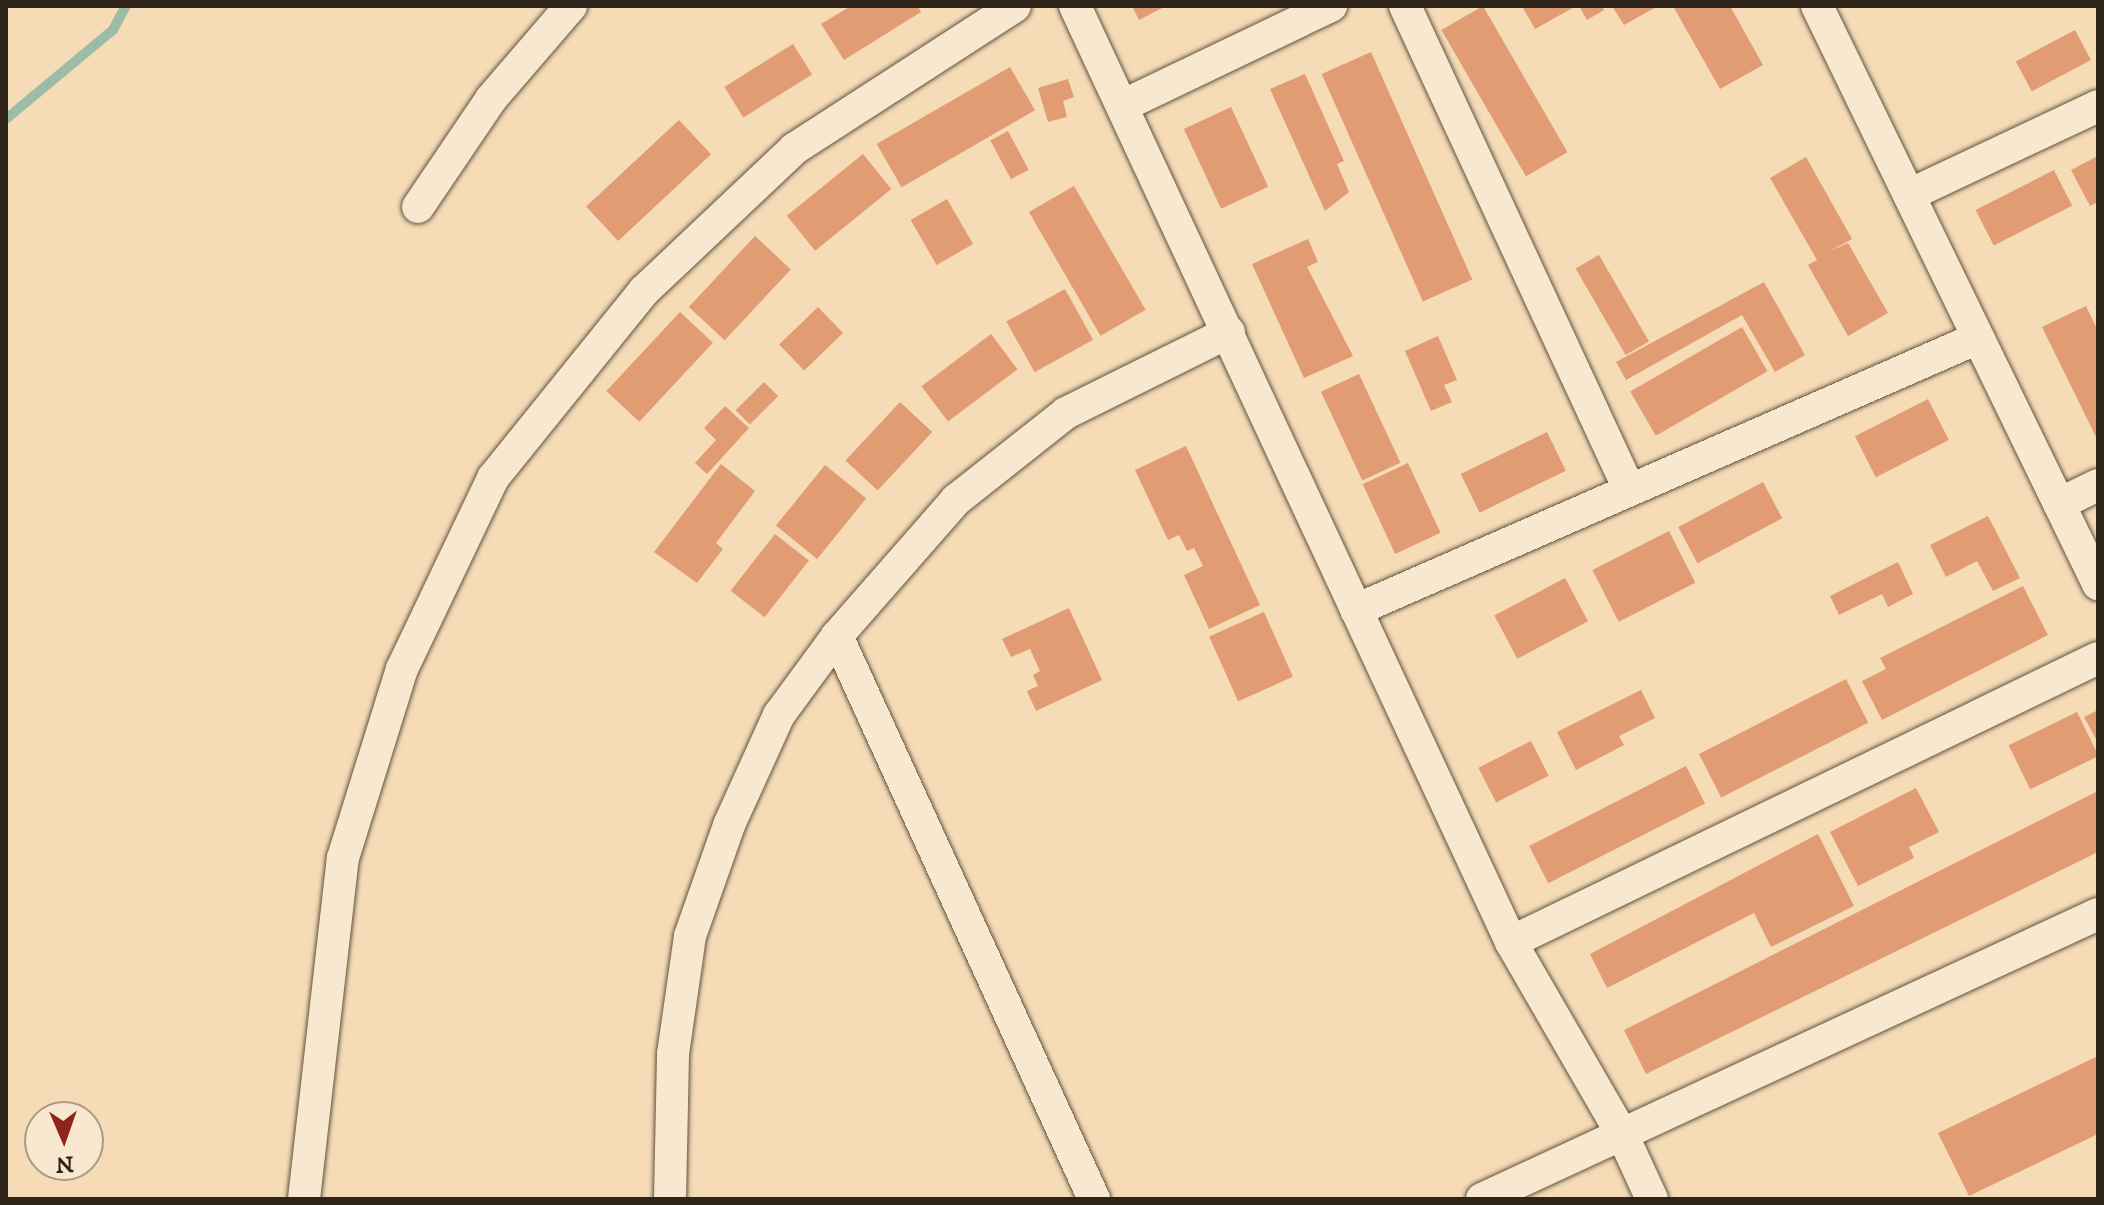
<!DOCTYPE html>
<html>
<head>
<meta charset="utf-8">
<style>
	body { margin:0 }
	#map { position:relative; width:2104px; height:1205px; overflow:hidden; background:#f5dbb6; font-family:"IM FELL DW Pica",serif }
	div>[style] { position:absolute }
	.stream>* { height:10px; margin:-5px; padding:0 5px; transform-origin:5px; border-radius:5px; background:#9dbca8 }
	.building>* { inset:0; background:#e19c73; transform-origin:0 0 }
	.roads { filter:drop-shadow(0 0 2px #605240) drop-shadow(0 0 2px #605240) }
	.minor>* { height:32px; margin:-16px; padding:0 16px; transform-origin:16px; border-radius:16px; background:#f8e8d0 }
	span { translate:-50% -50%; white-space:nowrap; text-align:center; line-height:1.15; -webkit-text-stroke:6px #f8e8d0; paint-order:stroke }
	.frame { position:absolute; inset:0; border:8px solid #2f2419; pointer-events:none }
	.north { position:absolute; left:24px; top:1101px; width:80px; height:80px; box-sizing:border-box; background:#f8e8d0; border:2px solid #a89a87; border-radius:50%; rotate:178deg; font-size:22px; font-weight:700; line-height:32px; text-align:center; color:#2f2419 }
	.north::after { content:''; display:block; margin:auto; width:28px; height:36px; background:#8f2418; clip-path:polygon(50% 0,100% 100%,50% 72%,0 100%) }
</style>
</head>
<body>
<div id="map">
	<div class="stream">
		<div style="left:6px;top:119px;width:139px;rotate:-39.8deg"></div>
		<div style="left:113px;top:30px;width:27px;rotate:-62deg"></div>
	</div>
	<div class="building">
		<div style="clip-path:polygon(851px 6px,918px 6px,921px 12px,844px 60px,821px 24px)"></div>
		<div style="clip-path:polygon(1132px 6px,1166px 6px,1139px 20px)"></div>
		<div style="left:1483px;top:6px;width:169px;height:48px;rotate:60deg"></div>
		<div style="clip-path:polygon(1522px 6px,1576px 6px,1535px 29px)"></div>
		<div style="clip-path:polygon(1579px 6px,1602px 6px,1604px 10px,1587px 20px)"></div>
		<div style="clip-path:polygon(1612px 6px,1658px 6px,1624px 25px)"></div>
		<div style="clip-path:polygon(1673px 6px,1730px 6px,1763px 65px,1720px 89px)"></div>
		<div style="left:2075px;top:30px;width:34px;height:67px;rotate:62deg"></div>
		<div style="left:793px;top:44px;width:36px;height:81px;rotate:58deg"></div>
		<div style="left:1371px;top:52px;width:249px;height:54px;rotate:66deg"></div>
		<div style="left:1010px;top:67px;width:50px;height:154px;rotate:60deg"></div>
		<div style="clip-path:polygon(1305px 74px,1344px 161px,1337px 164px,1349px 192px,1325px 211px,1270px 89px)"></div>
		<div style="clip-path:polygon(1068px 79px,1074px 97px,1063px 101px,1067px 117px,1048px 122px,1038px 88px)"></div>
		<div style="left:1231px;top:107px;width:88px;height:52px;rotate:65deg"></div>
		<div style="left:679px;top:120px;width:47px;height:127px;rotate:47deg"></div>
		<div style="left:1008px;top:131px;width:44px;height:20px;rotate:62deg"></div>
		<div style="left:863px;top:154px;width:45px;height:98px;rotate:51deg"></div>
		<div style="clip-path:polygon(2098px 156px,2098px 202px,2090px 206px,2071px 170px)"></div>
		<div style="clip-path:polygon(1806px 157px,1852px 239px,1828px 252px,1848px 243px,1888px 313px,1848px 336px,1808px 265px,1817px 260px,1770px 178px)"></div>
		<div style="left:2054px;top:170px;width:40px;height:88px;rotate:63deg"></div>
		<div style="left:1074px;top:186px;width:143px;height:52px;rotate:60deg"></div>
		<div style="left:947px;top:199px;width:52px;height:42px;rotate:60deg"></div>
		<div style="left:755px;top:236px;width:49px;height:97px;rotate:43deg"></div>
		<div style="clip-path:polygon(1308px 239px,1318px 262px,1307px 267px,1353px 356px,1304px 378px,1252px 264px)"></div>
		<div style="left:1599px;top:255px;width:100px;height:27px;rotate:60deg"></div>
		<div style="clip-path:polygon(1764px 282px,1805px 355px,1775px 372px,1742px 315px,1626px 380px,1616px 362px)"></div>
		<div style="left:1065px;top:289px;width:58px;height:67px;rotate:61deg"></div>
		<div style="clip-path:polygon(2086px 306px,2098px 331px,2098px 441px,2042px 327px)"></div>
		<div style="left:818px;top:307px;width:36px;height:54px;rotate:46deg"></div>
		<div style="left:680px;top:312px;width:45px;height:108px;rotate:43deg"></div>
		<div style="left:1742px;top:327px;width:51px;height:129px;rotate:60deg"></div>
		<div style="left:991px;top:334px;width:44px;height:87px;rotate:53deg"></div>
		<div style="clip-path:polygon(1438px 336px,1457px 380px,1444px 385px,1452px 402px,1431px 411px,1405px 351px)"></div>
		<div style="left:1359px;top:374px;width:98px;height:42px;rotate:65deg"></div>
		<div style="left:764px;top:382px;width:20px;height:40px;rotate:45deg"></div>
		<div style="left:1928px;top:399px;width:46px;height:82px;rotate:63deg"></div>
		<div style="left:900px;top:402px;width:44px;height:80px;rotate:43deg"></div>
		<div style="clip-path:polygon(725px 406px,749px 428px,707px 474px,695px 463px,716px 440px,704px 428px)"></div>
		<div style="left:1547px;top:432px;width:43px;height:96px;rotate:64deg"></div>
		<div style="clip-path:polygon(1186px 446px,1260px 605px,1209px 629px,1184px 575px,1203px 566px,1194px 548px,1187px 551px,1179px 535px,1168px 540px,1135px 470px)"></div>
		<div style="left:1408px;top:463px;width:77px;height:50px;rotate:65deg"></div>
		<div style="clip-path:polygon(721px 464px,755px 491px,716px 543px,723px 549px,697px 583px,654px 552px)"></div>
		<div style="left:825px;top:465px;width:53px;height:78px;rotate:39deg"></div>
		<div style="left:1763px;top:482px;width:41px;height:96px;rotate:62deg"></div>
		<div style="clip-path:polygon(1988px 516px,2020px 578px,1993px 591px,1977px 561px,1946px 577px,1930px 545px)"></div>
		<div style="left:1669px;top:531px;width:58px;height:86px;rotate:63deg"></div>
		<div style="left:775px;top:534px;width:43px;height:72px;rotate:38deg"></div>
		<div style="clip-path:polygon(1898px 562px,1913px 594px,1888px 607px,1882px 594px,1839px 615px,1830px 596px)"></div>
		<div style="left:1565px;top:578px;width:49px;height:80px;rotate:62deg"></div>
		<div style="clip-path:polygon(2023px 586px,2048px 635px,1882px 720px,1862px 681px,1886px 669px,1880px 658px)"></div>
		<div style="clip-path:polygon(1069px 608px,1102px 680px,1036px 711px,1027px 691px,1038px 686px,1033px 675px,1040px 671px,1030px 649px,1011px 657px,1002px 639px)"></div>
		<div style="left:1264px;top:612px;width:71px;height:60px;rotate:66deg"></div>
		<div style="left:1846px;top:679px;width:49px;height:165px;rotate:63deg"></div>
		<div style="clip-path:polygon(1641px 690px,1655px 718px,1619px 736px,1624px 745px,1576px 770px,1557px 732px)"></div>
		<div style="clip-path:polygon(2098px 710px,2098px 738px,2096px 739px,2084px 717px)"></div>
		<div style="left:2077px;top:712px;width:49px;height:76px;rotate:64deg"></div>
		<div style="left:1531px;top:741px;width:39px;height:59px;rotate:63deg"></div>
		<div style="left:1686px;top:766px;width:42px;height:176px;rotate:63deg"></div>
		<div style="clip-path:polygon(1916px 788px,1939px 832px,1909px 847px,1914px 858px,1858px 886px,1830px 832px)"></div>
		<div style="clip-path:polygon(2098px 791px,2098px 852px,1646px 1074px,1624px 1030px)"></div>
		<div style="clip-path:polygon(1818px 834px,1854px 906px,1771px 947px,1754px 913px,1607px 988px,1590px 954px)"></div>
		<div style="clip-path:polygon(2098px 1056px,2098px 1134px,1969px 1196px,1938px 1133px)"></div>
	</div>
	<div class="roads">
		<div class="minor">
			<div style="left:1075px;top:6px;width:1033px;rotate:65.02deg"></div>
			<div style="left:1511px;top:942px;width:224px;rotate:60deg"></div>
			<div style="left:1623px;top:1136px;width:69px;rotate:65.3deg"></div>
			<div style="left:1405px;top:6px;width:530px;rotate:65.13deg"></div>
			<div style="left:1817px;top:6px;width:643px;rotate:64.07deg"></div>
			<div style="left:1122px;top:106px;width:232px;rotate:-25.6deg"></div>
			<div style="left:1909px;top:195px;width:209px;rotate:-25.2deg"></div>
			<div style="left:418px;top:207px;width:130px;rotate:-55.9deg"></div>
			<div style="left:491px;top:99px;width:123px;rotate:-49.3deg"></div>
			<div style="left:2059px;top:504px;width:43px;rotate:-26deg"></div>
			<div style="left:1356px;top:610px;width:679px;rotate:-23.62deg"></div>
			<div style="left:837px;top:636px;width:619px;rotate:65.46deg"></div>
			<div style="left:1511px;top:942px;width:652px;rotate:-25.82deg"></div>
			<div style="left:304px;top:1199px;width:343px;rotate:-83.5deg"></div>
			<div style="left:343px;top:858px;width:198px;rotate:-72.7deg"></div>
			<div style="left:402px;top:669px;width:212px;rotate:-64.5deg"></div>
			<div style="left:493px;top:478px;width:240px;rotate:-51.1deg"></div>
			<div style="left:644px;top:291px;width:207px;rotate:-43.4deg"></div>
			<div style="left:794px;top:149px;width:263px;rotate:-32.9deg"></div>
			<div style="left:670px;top:1199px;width:145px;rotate:-88.8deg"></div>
			<div style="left:673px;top:1054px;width:119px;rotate:-81.8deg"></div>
			<div style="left:690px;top:936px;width:118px;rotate:-70.6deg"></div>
			<div style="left:729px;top:825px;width:121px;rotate:-65.6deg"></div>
			<div style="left:779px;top:715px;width:98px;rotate:-53.7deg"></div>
			<div style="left:837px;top:636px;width:181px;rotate:-48.8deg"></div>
			<div style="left:956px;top:500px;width:140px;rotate:-38.3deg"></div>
			<div style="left:1066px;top:413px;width:182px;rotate:-26.4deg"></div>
			<div style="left:1482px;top:1199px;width:679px;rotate:-24.83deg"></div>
		</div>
	</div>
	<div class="frame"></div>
	<div class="north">N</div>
</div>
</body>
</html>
